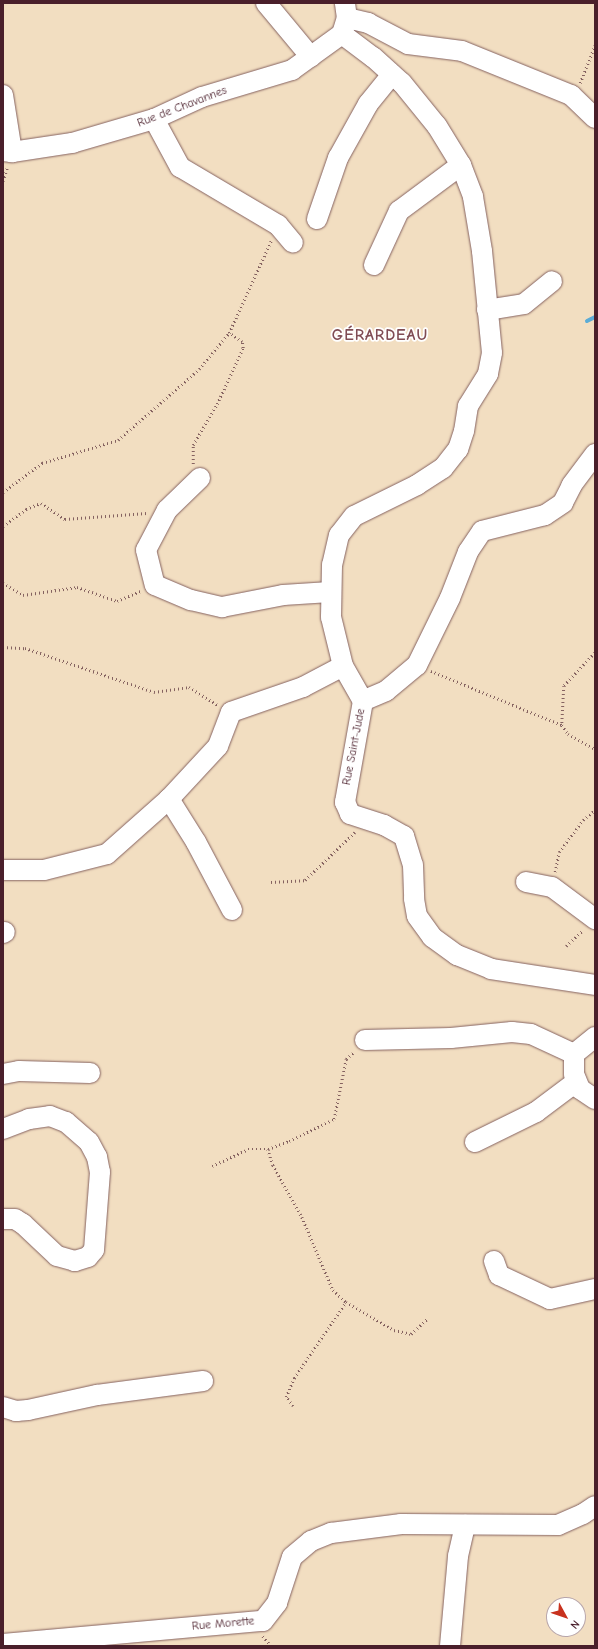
<!DOCTYPE html>
<html>
<head>
<meta charset="utf-8">
<style>
	body { margin:0 }
	#map { position:relative; width:598px; height:1649px; overflow:hidden; background:#f2dec1; font-family:"Comic Neue",sans-serif }
	div>[style] { position:absolute }
	.stream>* { height:4px; margin:-2px; padding:0 2px; transform-origin:2px; border-radius:2px; background:#5cacd6 }
	.path>* { height:2.5px; margin-top:-1.25px; transform-origin:0; background:repeating-linear-gradient(90deg,#856260 0 1px,transparent 0 4px) }
	.roads { filter:drop-shadow(0 0 1px #856260) drop-shadow(0 0 1px #856260) }
	.minor>* { height:20px; margin:-10px; padding:0 10px; transform-origin:10px; border-radius:10px; background:#fff }
	span { translate:-50% -50%; white-space:nowrap; text-align:center; line-height:1.15; -webkit-text-stroke:3.5px #fff; paint-order:stroke }
	.street-label { font-size:12px; color:#4a1f2b }
	.district-label { font-size:16px; color:#804c53; font-weight:700; letter-spacing:1px }
	.frame { position:absolute; inset:0; border:4px solid #4a1f2b; pointer-events:none }
	.north { position:absolute; left:546px; top:1597px; width:40px; height:40px; box-sizing:border-box; background:#fff; border:1px solid #b7a5aa; border-radius:50%; rotate:130deg; font-size:11px; font-weight:700; line-height:16px; text-align:center; color:#4a1f2b }
	.north::after { content:''; display:block; margin:auto; width:14px; height:18px; background:#c8321e; clip-path:polygon(50% 0,100% 100%,50% 72%,0 100%) }
</style>
</head>
<body>
<div id="map">
	<div class="stream">
		<div style="left:587px;top:321px;width:9px;rotate:-27deg"></div>
	</div>
	<div class="path">
		<div style="left:580px;top:83px;width:41px;rotate:-68.5deg"></div>
		<div style="left:3px;top:181px;width:14px;rotate:-73deg"></div>
		<div style="left:193px;top:464px;width:19px;rotate:-90deg"></div>
		<div style="left:193px;top:445px;width:48px;rotate:-59.7deg"></div>
		<div style="left:217px;top:404px;width:62px;rotate:-65.1deg"></div>
		<div style="left:243px;top:348px;width:6px;rotate:-99deg"></div>
		<div style="left:242px;top:342px;width:16px;rotate:-145deg"></div>
		<div style="left:3px;top:492px;width:49px;rotate:-36.6deg"></div>
		<div style="left:42px;top:463px;width:79px;rotate:-16.8deg"></div>
		<div style="left:118px;top:440px;width:108px;rotate:-41.2deg"></div>
		<div style="left:199px;top:369px;width:47px;rotate:-50.2deg"></div>
		<div style="left:229px;top:333px;width:101px;rotate:-65.5deg"></div>
		<div style="left:3px;top:526px;width:29px;rotate:-36deg"></div>
		<div style="left:26px;top:509px;width:16px;rotate:-22deg"></div>
		<div style="left:41px;top:503px;width:29px;rotate:34deg"></div>
		<div style="left:65px;top:519px;width:82px;rotate:-4.2deg"></div>
		<div style="left:3px;top:583px;width:23px;rotate:31deg"></div>
		<div style="left:23px;top:595px;width:55px;rotate:-8.4deg"></div>
		<div style="left:77px;top:587px;width:42px;rotate:19.3deg"></div>
		<div style="left:117px;top:601px;width:26px;rotate:-23deg"></div>
		<div style="left:3px;top:647px;width:22px;rotate:3deg"></div>
		<div style="left:25px;top:648px;width:136px;rotate:18.8deg"></div>
		<div style="left:154px;top:692px;width:35px;rotate:-8deg"></div>
		<div style="left:189px;top:687px;width:34px;rotate:32deg"></div>
		<div style="left:595px;top:653px;width:45px;rotate:133.2deg"></div>
		<div style="left:564px;top:686px;width:39px;rotate:93deg"></div>
		<div style="left:562px;top:725px;width:11px;rotate:56deg"></div>
		<div style="left:568px;top:734px;width:31px;rotate:29deg"></div>
		<div style="left:431px;top:671px;width:142px;rotate:22.4deg"></div>
		<div style="left:555px;top:872px;width:20px;rotate:-79deg"></div>
		<div style="left:559px;top:852px;width:40px;rotate:-53deg"></div>
		<div style="left:583px;top:820px;width:16px;rotate:-40deg"></div>
		<div style="left:271px;top:882px;width:34px;rotate:-3deg"></div>
		<div style="left:305px;top:880px;width:69px;rotate:-43.8deg"></div>
		<div style="left:566px;top:946px;width:23px;rotate:-43deg"></div>
		<div style="left:268px;top:1149px;width:17px;rotate:73deg"></div>
		<div style="left:273px;top:1165px;width:60px;rotate:60.9deg"></div>
		<div style="left:302px;top:1217px;width:79px;rotate:67deg"></div>
		<div style="left:333px;top:1290px;width:18px;rotate:43deg"></div>
		<div style="left:212px;top:1166px;width:40px;rotate:-25deg"></div>
		<div style="left:248px;top:1149px;width:20px"></div>
		<div style="left:268px;top:1149px;width:22px;rotate:-21deg"></div>
		<div style="left:289px;top:1141px;width:50px;rotate:-26.1deg"></div>
		<div style="left:334px;top:1119px;width:61px;rotate:-78.7deg"></div>
		<div style="left:346px;top:1059px;width:11px;rotate:-41deg"></div>
		<div style="left:293px;top:1406px;width:11px;rotate:-128deg"></div>
		<div style="left:286px;top:1397px;width:21px;rotate:-67deg"></div>
		<div style="left:294px;top:1378px;width:92px;rotate:-55.6deg"></div>
		<div style="left:346px;top:1302px;width:56px;rotate:30.3deg"></div>
		<div style="left:394px;top:1330px;width:17px;rotate:13deg"></div>
		<div style="left:411px;top:1334px;width:22px;rotate:-43deg"></div>
		<div style="left:263px;top:1636px;width:13px;rotate:51deg"></div>
	</div>
	<div class="roads">
		<div class="minor">
			<div style="left:266px;top:3px;width:70px;rotate:50.2deg"></div>
			<div style="left:347px;top:18px;width:22px;rotate:13deg"></div>
			<div style="left:368px;top:23px;width:45px;rotate:27.7deg"></div>
			<div style="left:408px;top:44px;width:54px;rotate:7.4deg"></div>
			<div style="left:462px;top:51px;width:118px;rotate:22deg"></div>
			<div style="left:571px;top:95px;width:33px;rotate:44deg"></div>
			<div style="left:342px;top:34px;width:39px;rotate:37deg"></div>
			<div style="left:373px;top:57px;width:39px;rotate:42deg"></div>
			<div style="left:402px;top:83px;width:55px;rotate:50.9deg"></div>
			<div style="left:437px;top:126px;width:46px;rotate:58.4deg"></div>
			<div style="left:461px;top:165px;width:34px;rotate:69deg"></div>
			<div style="left:473px;top:197px;width:55px;rotate:80.5deg"></div>
			<div style="left:482px;top:251px;width:102px;rotate:84.4deg"></div>
			<div style="left:492px;top:353px;width:21px;rotate:101deg"></div>
			<div style="left:488px;top:374px;width:38px;rotate:122deg"></div>
			<div style="left:468px;top:406px;width:25px;rotate:99deg"></div>
			<div style="left:464px;top:431px;width:19px;rotate:108deg"></div>
			<div style="left:458px;top:449px;width:24px;rotate:128deg"></div>
			<div style="left:443px;top:468px;width:31px;rotate:147deg"></div>
			<div style="left:417px;top:485px;width:70px;rotate:153.8deg"></div>
			<div style="left:354px;top:516px;width:24px;rotate:128deg"></div>
			<div style="left:339px;top:535px;width:31px;rotate:103deg"></div>
			<div style="left:332px;top:565px;width:52px;rotate:91.1deg"></div>
			<div style="left:331px;top:617px;width:50px;rotate:76.2deg"></div>
			<div style="left:343px;top:666px;width:40px;rotate:60.3deg"></div>
			<div style="left:3px;top:95px;width:58px;rotate:81deg"></div>
			<div style="left:154px;top:119px;width:55px;rotate:61.6deg"></div>
			<div style="left:180px;top:167px;width:114px;rotate:30.6deg"></div>
			<div style="left:278px;top:225px;width:23px;rotate:50deg"></div>
			<div style="left:3px;top:151px;width:9px;rotate:6deg"></div>
			<div style="left:12px;top:152px;width:61px;rotate:-8.5deg"></div>
			<div style="left:72px;top:143px;width:85px;rotate:-16.3deg"></div>
			<div style="left:154px;top:119px;width:53px;rotate:-24.6deg"></div>
			<div style="left:202px;top:97px;width:94px;rotate:-16.7deg"></div>
			<div style="left:292px;top:70px;width:62px;rotate:-35.8deg"></div>
			<div style="left:342px;top:34px;width:17px;rotate:-73deg"></div>
			<div style="left:347px;top:18px;width:15px;rotate:-98deg"></div>
			<div style="left:317px;top:219px;width:65px;rotate:-71deg"></div>
			<div style="left:338px;top:158px;width:62px;rotate:-60.9deg"></div>
			<div style="left:368px;top:104px;width:38px;rotate:-51deg"></div>
			<div style="left:374px;top:265px;width:60px;rotate:-65.2deg"></div>
			<div style="left:399px;top:211px;width:77px;rotate:-36.6deg"></div>
			<div style="left:487px;top:310px;width:37px;rotate:-9deg"></div>
			<div style="left:524px;top:304px;width:36px;rotate:-39deg"></div>
			<div style="left:595px;top:454px;width:39px;rotate:127deg"></div>
			<div style="left:572px;top:485px;width:20px;rotate:117deg"></div>
			<div style="left:563px;top:503px;width:22px;rotate:146deg"></div>
			<div style="left:545px;top:515px;width:65px;rotate:165.7deg"></div>
			<div style="left:482px;top:531px;width:25px;rotate:124deg"></div>
			<div style="left:468px;top:552px;width:49px;rotate:111.4deg"></div>
			<div style="left:450px;top:598px;width:75px;rotate:116.2deg"></div>
			<div style="left:417px;top:665px;width:40px;rotate:140deg"></div>
			<div style="left:386px;top:691px;width:25px;rotate:157deg"></div>
			<div style="left:363px;top:701px;width:103px;rotate:100.1deg"></div>
			<div style="left:345px;top:802px;width:13px;rotate:67deg"></div>
			<div style="left:350px;top:814px;width:36px;rotate:18deg"></div>
			<div style="left:384px;top:825px;width:23px;rotate:29deg"></div>
			<div style="left:404px;top:836px;width:30px;rotate:73deg"></div>
			<div style="left:413px;top:865px;width:34px;rotate:88deg"></div>
			<div style="left:414px;top:899px;width:17px;rotate:80deg"></div>
			<div style="left:417px;top:916px;width:26px;rotate:54deg"></div>
			<div style="left:432px;top:937px;width:31px;rotate:36deg"></div>
			<div style="left:457px;top:955px;width:37px;rotate:22deg"></div>
			<div style="left:491px;top:969px;width:105px;rotate:8.7deg"></div>
			<div style="left:200px;top:478px;width:46px;rotate:135.9deg"></div>
			<div style="left:167px;top:510px;width:45px;rotate:117.7deg"></div>
			<div style="left:146px;top:550px;width:36px;rotate:76deg"></div>
			<div style="left:155px;top:585px;width:39px;rotate:23deg"></div>
			<div style="left:191px;top:600px;width:32px;rotate:13deg"></div>
			<div style="left:222px;top:607px;width:62px;rotate:-11.1deg"></div>
			<div style="left:283px;top:595px;width:47px;rotate:-3.7deg"></div>
			<div style="left:3px;top:870px;width:41px"></div>
			<div style="left:44px;top:870px;width:65px;rotate:-14.3deg"></div>
			<div style="left:107px;top:854px;width:83px;rotate:-41.6deg"></div>
			<div style="left:526px;top:882px;width:26px;rotate:11deg"></div>
			<div style="left:552px;top:887px;width:54px;rotate:36.7deg"></div>
			<div style="left:232px;top:910px;width:77px;rotate:-117.9deg"></div>
			<div style="left:196px;top:842px;width:51px;rotate:-122.1deg"></div>
			<div style="left:169px;top:799px;width:72px;rotate:-47.2deg"></div>
			<div style="left:218px;top:746px;width:36px;rotate:-69deg"></div>
			<div style="left:231px;top:712px;width:76px;rotate:-19.1deg"></div>
			<div style="left:303px;top:687px;width:45px;rotate:-27.7deg"></div>
			<div style="left:3px;top:933px;width:2px;rotate:-27deg"></div>
			<div style="left:595px;top:1037px;width:27px;rotate:141deg"></div>
			<div style="left:574px;top:1054px;width:20px;rotate:90deg"></div>
			<div style="left:574px;top:1074px;width:16px;rotate:68deg"></div>
			<div style="left:580px;top:1089px;width:18px;rotate:34deg"></div>
			<div style="left:365px;top:1040px;width:86px;rotate:-1.3deg"></div>
			<div style="left:451px;top:1038px;width:61px;rotate:-5.6deg"></div>
			<div style="left:512px;top:1032px;width:19px;rotate:6deg"></div>
			<div style="left:531px;top:1034px;width:47px;rotate:24.9deg"></div>
			<div style="left:3px;top:1074px;width:16px;rotate:-11deg"></div>
			<div style="left:19px;top:1071px;width:71px;rotate:1.6deg"></div>
			<div style="left:3px;top:1129px;width:28px;rotate:-21deg"></div>
			<div style="left:29px;top:1119px;width:21px;rotate:-8deg"></div>
			<div style="left:50px;top:1116px;width:17px;rotate:21deg"></div>
			<div style="left:66px;top:1122px;width:30px;rotate:41deg"></div>
			<div style="left:89px;top:1142px;width:17px;rotate:62deg"></div>
			<div style="left:97px;top:1157px;width:15px;rotate:79deg"></div>
			<div style="left:100px;top:1172px;width:78px;rotate:94.4deg"></div>
			<div style="left:94px;top:1250px;width:9px;rotate:131deg"></div>
			<div style="left:88px;top:1257px;width:14px;rotate:163deg"></div>
			<div style="left:75px;top:1261px;width:19px;rotate:-164deg"></div>
			<div style="left:57px;top:1256px;width:47px;rotate:-136.7deg"></div>
			<div style="left:23px;top:1224px;width:9px;rotate:-148deg"></div>
			<div style="left:15px;top:1219px;width:12px;rotate:180deg"></div>
			<div style="left:475px;top:1142px;width:68px;rotate:-26.2deg"></div>
			<div style="left:536px;top:1112px;width:50px;rotate:-36.9deg"></div>
			<div style="left:494px;top:1261px;width:15px;rotate:70deg"></div>
			<div style="left:499px;top:1275px;width:56px;rotate:25.2deg"></div>
			<div style="left:550px;top:1299px;width:46px;rotate:-12.5deg"></div>
			<div style="left:3px;top:1407px;width:14px;rotate:17deg"></div>
			<div style="left:16px;top:1411px;width:12px;rotate:-5deg"></div>
			<div style="left:28px;top:1410px;width:71px;rotate:-12.3deg"></div>
			<div style="left:97px;top:1395px;width:107px;rotate:-7.5deg"></div>
			<div style="left:3px;top:1644px;width:261px;rotate:-5.1deg"></div>
			<div style="left:263px;top:1621px;width:23px;rotate:-52deg"></div>
			<div style="left:277px;top:1603px;width:48px;rotate:-71.9deg"></div>
			<div style="left:292px;top:1557px;width:25px;rotate:-40deg"></div>
			<div style="left:311px;top:1541px;width:22px;rotate:-22deg"></div>
			<div style="left:331px;top:1533px;width:71px;rotate:-7.3deg"></div>
			<div style="left:401px;top:1524px;width:157px;rotate:0.4deg"></div>
			<div style="left:558px;top:1525px;width:27px;rotate:-24deg"></div>
			<div style="left:583px;top:1514px;width:14px;rotate:-34deg"></div>
			<div style="left:450px;top:1646px;width:90px;rotate:-84.9deg"></div>
			<div style="left:458px;top:1556px;width:32px;rotate:-77deg"></div>
		</div>
	</div>
	<div class="street-label">
		<span style="left:182px;top:107px;rotate:-21deg">Rue de Chavannes</span>
		<span style="left:354px;top:747px;rotate:-79deg">Rue Saint-Jude</span>
		<span style="left:223px;top:1624px;rotate:-5deg">Rue Morette</span>
	</div>
	<div class="district-label">
		<span style="left:380px;top:335px">GÉRARDEAU</span>
	</div>
	<div class="frame"></div>
	<div class="north">N</div>
</div>
</body>
</html>
